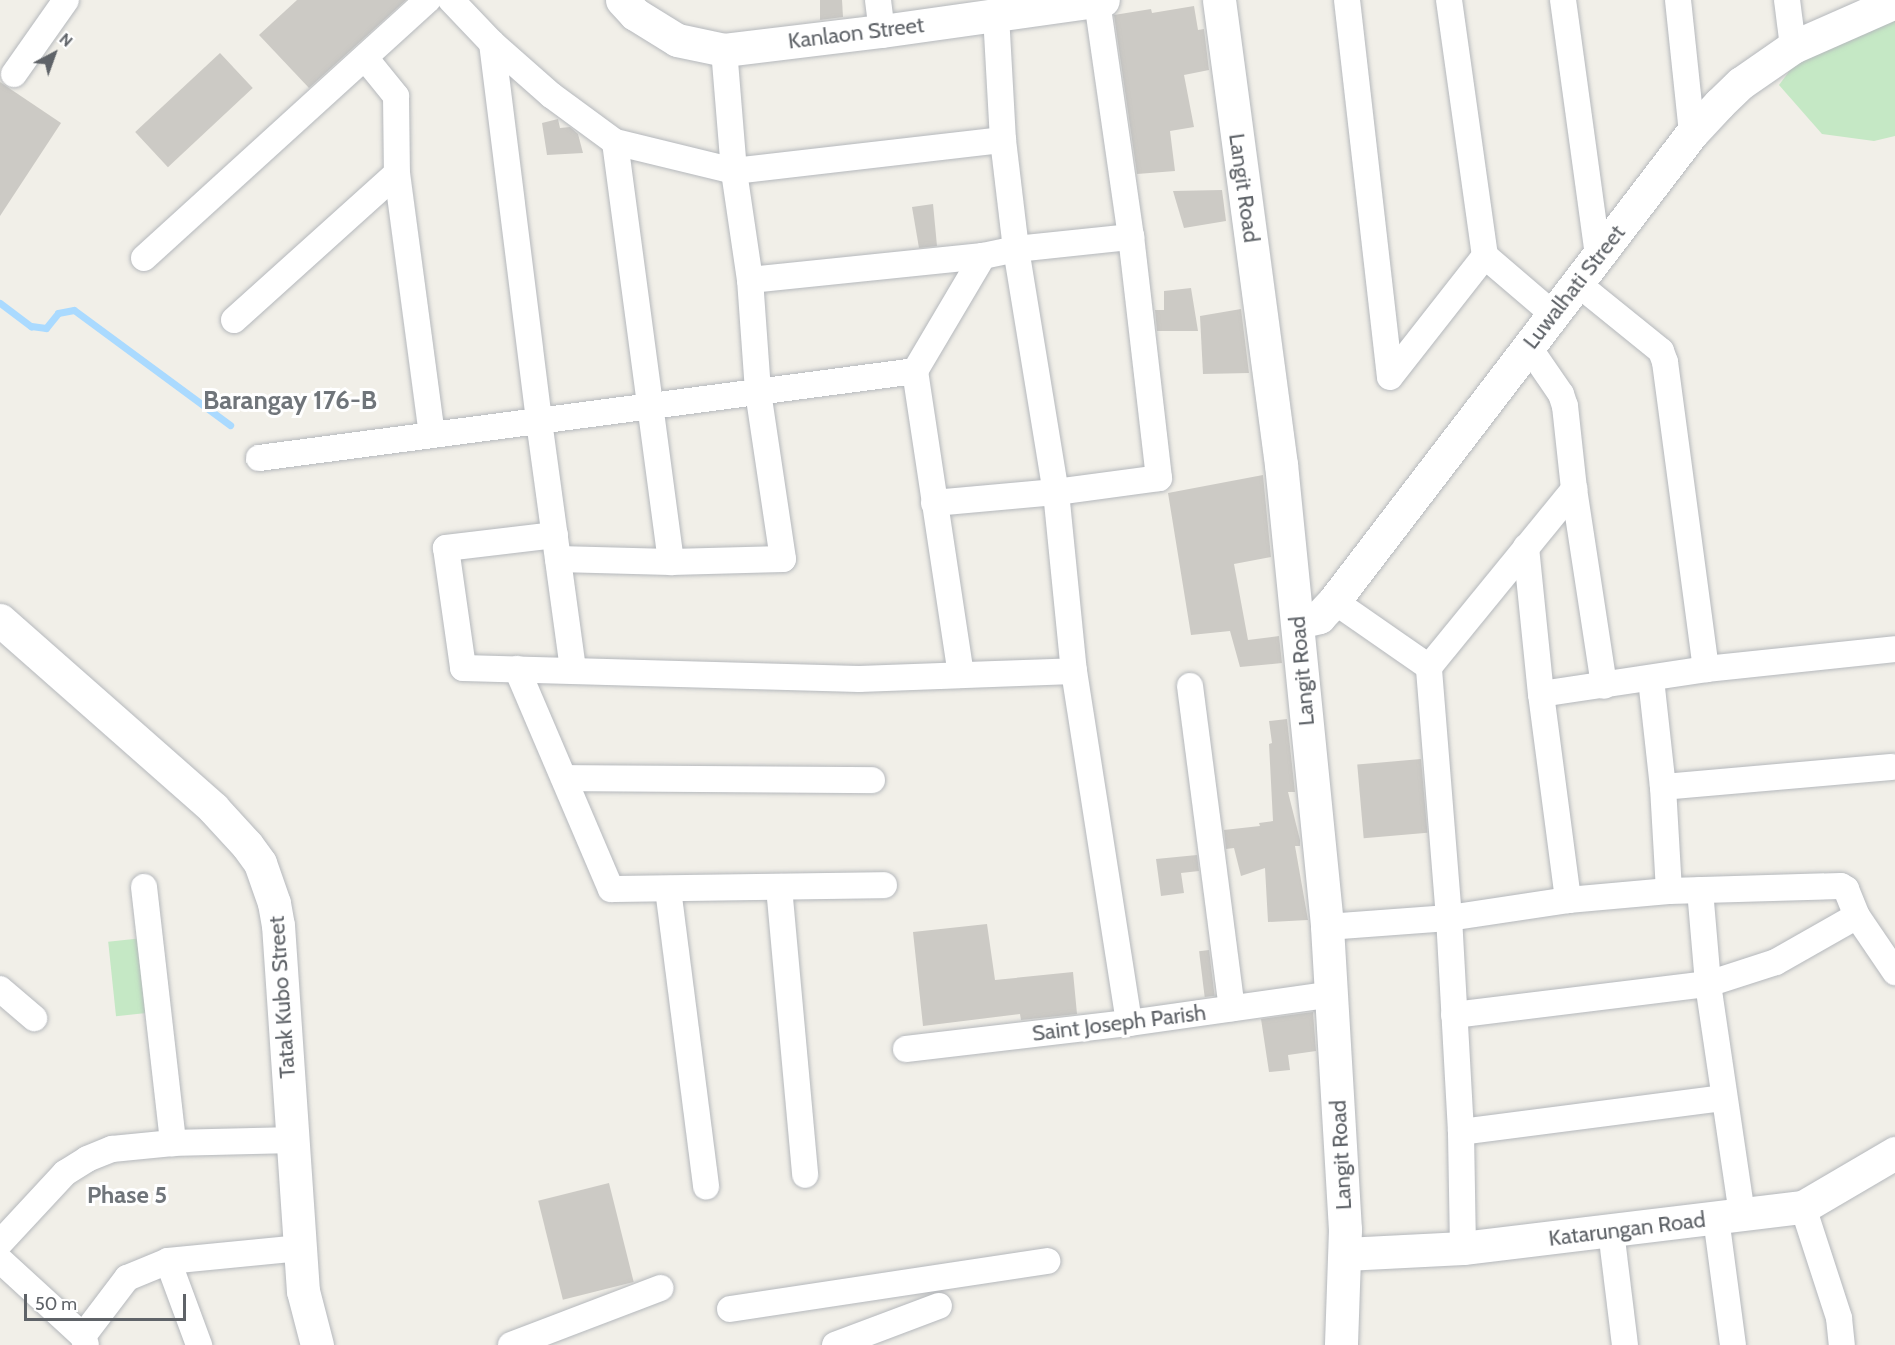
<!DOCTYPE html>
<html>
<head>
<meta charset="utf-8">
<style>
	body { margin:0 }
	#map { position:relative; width:1895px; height:1345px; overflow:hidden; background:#f1efe8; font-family:Cabin,sans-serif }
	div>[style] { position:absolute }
	.green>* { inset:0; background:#c5e8c5; transform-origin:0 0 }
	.stream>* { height:7px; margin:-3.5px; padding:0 3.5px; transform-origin:3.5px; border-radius:3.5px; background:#aadaff }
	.building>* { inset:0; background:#cccac5; transform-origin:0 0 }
	.roads { filter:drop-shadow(0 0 2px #b5b8bc) drop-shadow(0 0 2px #b5b8bc) }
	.street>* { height:26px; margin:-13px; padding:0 13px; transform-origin:13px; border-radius:13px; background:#fff }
	.secondary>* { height:33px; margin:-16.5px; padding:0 16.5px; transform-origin:16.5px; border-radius:16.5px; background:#fff }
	span { translate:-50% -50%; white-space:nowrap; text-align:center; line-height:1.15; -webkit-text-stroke:6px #fff; paint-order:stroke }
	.street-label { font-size:22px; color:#5f6368 }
	.neighbourhood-label { font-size:24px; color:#70757a; font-weight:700 }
	.quarter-label { font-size:26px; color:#70757a; font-weight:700 }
	.north { position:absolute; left:24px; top:24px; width:60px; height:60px; -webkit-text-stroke:4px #fff; paint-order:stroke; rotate:41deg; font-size:16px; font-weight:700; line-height:24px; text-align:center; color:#5f6368 }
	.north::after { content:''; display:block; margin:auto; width:21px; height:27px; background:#5f6368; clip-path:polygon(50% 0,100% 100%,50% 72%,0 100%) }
	.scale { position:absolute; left:24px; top:1294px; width:162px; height:27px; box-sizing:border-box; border:3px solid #5f6368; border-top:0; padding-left:8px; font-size:18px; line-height:21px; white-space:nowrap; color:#5f6368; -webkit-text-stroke:4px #fff; paint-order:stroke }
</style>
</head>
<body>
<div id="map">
	<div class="green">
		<div style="clip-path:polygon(1895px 13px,1895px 136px,1874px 141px,1822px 134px,1779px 85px,1802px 54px)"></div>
		<div style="left:143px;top:938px;width:75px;height:35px;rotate:84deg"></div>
	</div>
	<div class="stream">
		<div style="left:0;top:303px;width:39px;rotate:37deg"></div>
		<div style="left:31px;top:326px;width:15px;rotate:8deg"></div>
		<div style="left:46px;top:328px;width:19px;rotate:-51deg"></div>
		<div style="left:58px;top:313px;width:16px;rotate:-11deg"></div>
		<div style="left:74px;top:310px;width:194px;rotate:36.4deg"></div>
	</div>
	<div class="building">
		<div style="clip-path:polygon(297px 0,406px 0,309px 88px,259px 35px)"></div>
		<div style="clip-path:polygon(820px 0,842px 0,843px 17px,820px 20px)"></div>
		<div style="clip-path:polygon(1194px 6px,1198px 30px,1204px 29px,1209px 70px,1184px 75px,1194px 127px,1170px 131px,1175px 171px,1137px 174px,1114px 15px,1151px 9px,1152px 13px)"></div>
		<div style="left:220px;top:53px;width:48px;height:116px;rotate:47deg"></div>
		<div style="clip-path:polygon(0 82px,61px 123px,0 216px)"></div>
		<div style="clip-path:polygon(558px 119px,560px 128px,570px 127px,578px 134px,583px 153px,547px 155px,542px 123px)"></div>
		<div style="clip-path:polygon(1222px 190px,1226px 221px,1184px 228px,1173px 191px)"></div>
		<div style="clip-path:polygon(933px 204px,937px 246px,919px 248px,912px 207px)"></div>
		<div style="clip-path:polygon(1191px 288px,1198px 331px,1157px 331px,1155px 310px,1164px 310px,1164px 291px)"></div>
		<div style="clip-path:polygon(1241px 309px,1249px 373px,1203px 374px,1200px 316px)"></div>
		<div style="clip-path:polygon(1263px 475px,1271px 557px,1234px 564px,1248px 640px,1279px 636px,1282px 663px,1240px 667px,1230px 631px,1191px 635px,1168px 493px)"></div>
		<div style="clip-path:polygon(1287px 719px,1295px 792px,1288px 792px,1300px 840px,1300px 846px,1295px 846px,1308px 920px,1268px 922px,1265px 868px,1241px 876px,1234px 848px,1226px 849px,1224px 830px,1260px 826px,1259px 823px,1273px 821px,1269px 744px,1272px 743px,1269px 721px)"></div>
		<div style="left:1421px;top:759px;width:74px;height:64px;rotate:85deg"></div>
		<div style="clip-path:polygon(1197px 855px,1199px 871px,1181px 873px,1184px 893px,1161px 896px,1156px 859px)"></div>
		<div style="clip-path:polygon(987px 924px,995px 980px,1073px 972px,1077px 1014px,1021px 1020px,1020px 1014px,923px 1026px,913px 932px)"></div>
		<div style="left:1209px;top:950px;width:46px;height:10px;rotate:83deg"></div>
		<div style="clip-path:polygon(1313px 1012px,1316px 1051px,1288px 1055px,1290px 1070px,1269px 1072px,1261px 1019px)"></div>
		<div style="left:609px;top:1183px;width:102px;height:73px;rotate:76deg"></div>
	</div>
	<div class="roads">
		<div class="street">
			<div style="left:451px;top:0;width:59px;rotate:46.4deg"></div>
			<div style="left:492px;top:43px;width:79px;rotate:41.4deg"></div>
			<div style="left:551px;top:95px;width:79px;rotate:36.3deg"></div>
			<div style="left:615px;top:142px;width:122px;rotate:13.7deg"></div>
			<div style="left:734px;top:171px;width:271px;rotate:-6.6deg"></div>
			<div style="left:878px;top:0;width:31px;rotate:83deg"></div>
			<div style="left:1347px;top:0;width:379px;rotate:83.5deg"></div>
			<div style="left:1449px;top:0;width:259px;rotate:82deg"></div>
			<div style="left:1485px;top:256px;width:89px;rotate:40.5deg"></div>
			<div style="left:1563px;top:0;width:257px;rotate:82.2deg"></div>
			<div style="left:1678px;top:0;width:134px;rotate:84deg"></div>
			<div style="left:1787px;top:0;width:47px;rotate:82.7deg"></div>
			<div style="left:996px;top:15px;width:125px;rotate:86.8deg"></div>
			<div style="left:1003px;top:140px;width:110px;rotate:83.2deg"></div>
			<div style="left:1016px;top:249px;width:246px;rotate:80.7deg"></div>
			<div style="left:1056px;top:492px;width:180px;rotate:84.3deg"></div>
			<div style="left:1074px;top:671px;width:356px;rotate:81.1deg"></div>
			<div style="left:492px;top:43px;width:381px;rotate:82.9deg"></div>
			<div style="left:539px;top:421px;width:251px;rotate:82.2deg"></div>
			<div style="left:366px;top:59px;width:48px;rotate:51deg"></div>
			<div style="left:396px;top:96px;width:77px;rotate:89.3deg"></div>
			<div style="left:397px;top:173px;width:264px;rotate:82.4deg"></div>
			<div style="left:14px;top:74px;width:90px;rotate:-54.9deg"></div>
			<div style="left:615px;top:142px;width:424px;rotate:82.4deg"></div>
			<div style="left:144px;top:258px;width:384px;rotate:-42.3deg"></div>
			<div style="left:750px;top:280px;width:234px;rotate:-5.9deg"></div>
			<div style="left:983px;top:256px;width:34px;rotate:-12deg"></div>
			<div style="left:1016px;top:249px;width:116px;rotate:-6deg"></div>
			<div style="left:1577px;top:283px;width:108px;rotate:39deg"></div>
			<div style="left:1661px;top:351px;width:12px;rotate:70deg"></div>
			<div style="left:1665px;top:362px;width:310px;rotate:82.4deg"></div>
			<div style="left:234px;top:320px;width:219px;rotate:-42deg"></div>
			<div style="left:1528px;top:346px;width:58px;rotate:55.5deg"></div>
			<div style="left:1561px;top:394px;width:13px;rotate:72deg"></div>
			<div style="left:1565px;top:406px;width:83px;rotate:83.8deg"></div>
			<div style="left:1574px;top:489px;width:199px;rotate:81.3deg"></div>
			<div style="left:1390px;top:377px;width:154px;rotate:-51.9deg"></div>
			<div style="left:259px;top:458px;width:662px;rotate:-7.55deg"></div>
			<div style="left:934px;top:503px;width:122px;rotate:-5.2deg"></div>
			<div style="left:1056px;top:492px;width:104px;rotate:-7.7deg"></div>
			<div style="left:1159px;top:478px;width:243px;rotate:-96.6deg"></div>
			<div style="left:1131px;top:237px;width:239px;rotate:-98.2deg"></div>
			<div style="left:555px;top:535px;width:110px;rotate:173.2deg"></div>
			<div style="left:446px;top:548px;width:121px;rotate:81.9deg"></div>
			<div style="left:463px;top:668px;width:396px;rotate:1.6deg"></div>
			<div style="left:859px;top:679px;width:215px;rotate:-2.1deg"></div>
			<div style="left:1526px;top:547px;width:148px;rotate:84.2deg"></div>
			<div style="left:1541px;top:694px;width:208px;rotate:82.5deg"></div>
			<div style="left:558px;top:559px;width:113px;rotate:1.5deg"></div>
			<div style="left:671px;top:562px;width:112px;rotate:-1.5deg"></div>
			<div style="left:783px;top:559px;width:170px;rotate:-98.5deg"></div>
			<div style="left:758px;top:391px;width:111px;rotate:-94.1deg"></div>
			<div style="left:750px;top:280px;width:110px;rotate:-98.4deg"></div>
			<div style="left:734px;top:171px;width:121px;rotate:-94.7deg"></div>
			<div style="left:1334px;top:601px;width:116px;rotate:34.8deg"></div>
			<div style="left:517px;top:669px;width:239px;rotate:66.9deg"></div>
			<div style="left:611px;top:889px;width:273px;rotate:-0.8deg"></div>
			<div style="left:961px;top:675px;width:307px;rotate:-98.6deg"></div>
			<div style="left:915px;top:371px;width:134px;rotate:-59.4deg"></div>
			<div style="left:1651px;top:679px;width:109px;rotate:83.7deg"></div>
			<div style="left:1663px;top:787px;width:104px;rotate:86.7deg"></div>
			<div style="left:1190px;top:686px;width:325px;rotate:82.6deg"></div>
			<div style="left:1541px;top:694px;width:167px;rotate:-8.6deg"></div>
			<div style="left:1706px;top:669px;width:190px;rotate:-6deg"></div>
			<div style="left:564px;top:778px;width:308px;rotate:0.4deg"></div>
			<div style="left:1663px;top:787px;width:230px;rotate:-5deg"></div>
			<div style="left:144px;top:887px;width:258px;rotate:83.5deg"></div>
			<div style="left:779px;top:887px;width:289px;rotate:84.8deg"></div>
			<div style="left:668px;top:889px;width:300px;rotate:82.7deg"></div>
			<div style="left:1700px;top:890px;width:94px;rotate:85.1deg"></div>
			<div style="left:1708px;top:984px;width:233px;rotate:81.6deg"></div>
			<div style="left:1327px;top:927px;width:122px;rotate:-4.2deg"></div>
			<div style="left:1449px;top:918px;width:120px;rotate:-8.6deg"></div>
			<div style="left:1568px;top:900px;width:101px;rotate:-5.1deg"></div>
			<div style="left:1669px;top:891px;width:172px;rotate:-1.7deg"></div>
			<div style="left:1841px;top:886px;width:6px;rotate:31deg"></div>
			<div style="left:1846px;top:889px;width:29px;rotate:68deg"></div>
			<div style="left:1857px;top:916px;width:68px;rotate:55.8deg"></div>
			<div style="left:0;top:989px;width:45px;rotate:40.5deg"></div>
			<div style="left:1454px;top:1015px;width:256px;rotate:-7deg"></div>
			<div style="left:1708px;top:984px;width:71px;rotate:-17.9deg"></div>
			<div style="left:1776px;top:962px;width:93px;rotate:-29.6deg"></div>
			<div style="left:906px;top:1049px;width:225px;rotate:-6.7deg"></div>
			<div style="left:1129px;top:1023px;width:205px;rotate:-8.1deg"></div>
			<div style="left:1461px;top:1132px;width:264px;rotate:-7.4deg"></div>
			<div style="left:1803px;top:1207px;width:117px;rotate:72deg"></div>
			<div style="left:1839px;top:1318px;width:27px;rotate:84deg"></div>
			<div style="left:1716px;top:1218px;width:128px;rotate:82.4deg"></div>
			<div style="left:1611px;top:1231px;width:115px;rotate:83deg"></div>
			<div style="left:0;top:1243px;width:96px;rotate:-47.1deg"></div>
			<div style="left:65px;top:1173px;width:26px;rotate:-32deg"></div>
			<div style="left:87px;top:1159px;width:27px;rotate:-22deg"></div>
			<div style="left:112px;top:1149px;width:61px;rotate:-5.6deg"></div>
			<div style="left:173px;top:1143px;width:119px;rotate:-1.4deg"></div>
			<div style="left:1463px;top:1248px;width:116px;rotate:-91deg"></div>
			<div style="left:1461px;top:1132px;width:214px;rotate:-93.2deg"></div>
			<div style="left:1449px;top:918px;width:252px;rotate:-94.6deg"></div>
			<div style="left:1429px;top:667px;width:230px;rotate:-50.8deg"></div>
			<div style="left:0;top:1260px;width:113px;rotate:42.5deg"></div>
			<div style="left:83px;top:1336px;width:9px;rotate:72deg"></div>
			<div style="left:168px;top:1261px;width:90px;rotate:69.7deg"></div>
			<div style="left:730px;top:1309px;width:321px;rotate:-8.6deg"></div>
			<div style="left:83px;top:1336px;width:73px;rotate:-52.8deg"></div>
			<div style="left:127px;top:1278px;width:44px;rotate:-22.5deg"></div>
			<div style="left:168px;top:1261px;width:133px;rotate:-5.6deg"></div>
			<div style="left:511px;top:1345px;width:160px;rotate:-20.9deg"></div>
			<div style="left:835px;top:1345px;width:111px;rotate:-20.6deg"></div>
		</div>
		<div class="secondary">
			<div style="left:622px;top:0;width:19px;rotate:47deg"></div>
			<div style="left:635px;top:14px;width:49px;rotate:31.8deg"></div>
			<div style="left:677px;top:40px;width:48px;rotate:12deg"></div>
			<div style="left:724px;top:50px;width:159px;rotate:-6.9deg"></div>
			<div style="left:882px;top:31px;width:223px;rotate:-8deg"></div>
			<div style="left:1219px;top:0;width:468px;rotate:82.4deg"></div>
			<div style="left:1281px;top:464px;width:465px;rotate:84.3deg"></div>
			<div style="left:1327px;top:927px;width:303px;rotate:86.6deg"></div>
			<div style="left:1345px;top:1229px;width:116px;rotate:92deg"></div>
			<div style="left:0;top:620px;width:284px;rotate:41.4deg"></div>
			<div style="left:213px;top:808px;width:50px;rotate:47.4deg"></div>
			<div style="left:247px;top:845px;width:22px;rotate:54deg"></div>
			<div style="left:260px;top:863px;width:42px;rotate:70.7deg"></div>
			<div style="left:274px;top:903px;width:22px;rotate:80deg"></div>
			<div style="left:278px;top:925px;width:367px;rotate:86.1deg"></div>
			<div style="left:303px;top:1291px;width:56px;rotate:75.5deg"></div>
			<div style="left:1298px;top:622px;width:22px;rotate:-13deg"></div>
			<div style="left:1319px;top:617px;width:22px;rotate:-47deg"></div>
			<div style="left:1334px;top:601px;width:589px;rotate:-52.59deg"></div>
			<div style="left:1692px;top:133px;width:40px;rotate:-47deg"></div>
			<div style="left:1719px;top:104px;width:30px;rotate:-44deg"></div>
			<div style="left:1741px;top:83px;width:63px;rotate:-34.7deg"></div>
			<div style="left:1793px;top:47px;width:111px;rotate:-23.8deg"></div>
			<div style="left:1345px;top:1254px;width:118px;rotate:-2.9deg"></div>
			<div style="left:1463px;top:1248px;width:342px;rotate:-6.9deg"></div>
			<div style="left:1803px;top:1207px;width:107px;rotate:-30.4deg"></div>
		</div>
	</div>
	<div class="street-label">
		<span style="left:856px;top:33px;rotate:-7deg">Kanlaon Street</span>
		<span style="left:1244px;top:188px;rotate:82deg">Langit Road</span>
		<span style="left:1574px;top:287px;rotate:-52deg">Luwalhati Street</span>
		<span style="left:1302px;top:671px;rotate:-95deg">Langit Road</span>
		<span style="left:282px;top:997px;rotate:-94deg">Tatak Kubo Street</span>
		<span style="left:1119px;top:1023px;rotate:-7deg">Saint Joseph Parish</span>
		<span style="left:1341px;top:1155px;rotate:-93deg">Langit Road</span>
		<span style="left:1627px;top:1229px;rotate:-7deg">Katarungan Road</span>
	</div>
	<div class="neighbourhood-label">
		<span style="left:127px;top:1195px">Phase 5</span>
	</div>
	<div class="quarter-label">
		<span style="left:290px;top:401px">Barangay 176-B</span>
	</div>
	<div class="north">N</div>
	<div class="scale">50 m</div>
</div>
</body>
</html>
